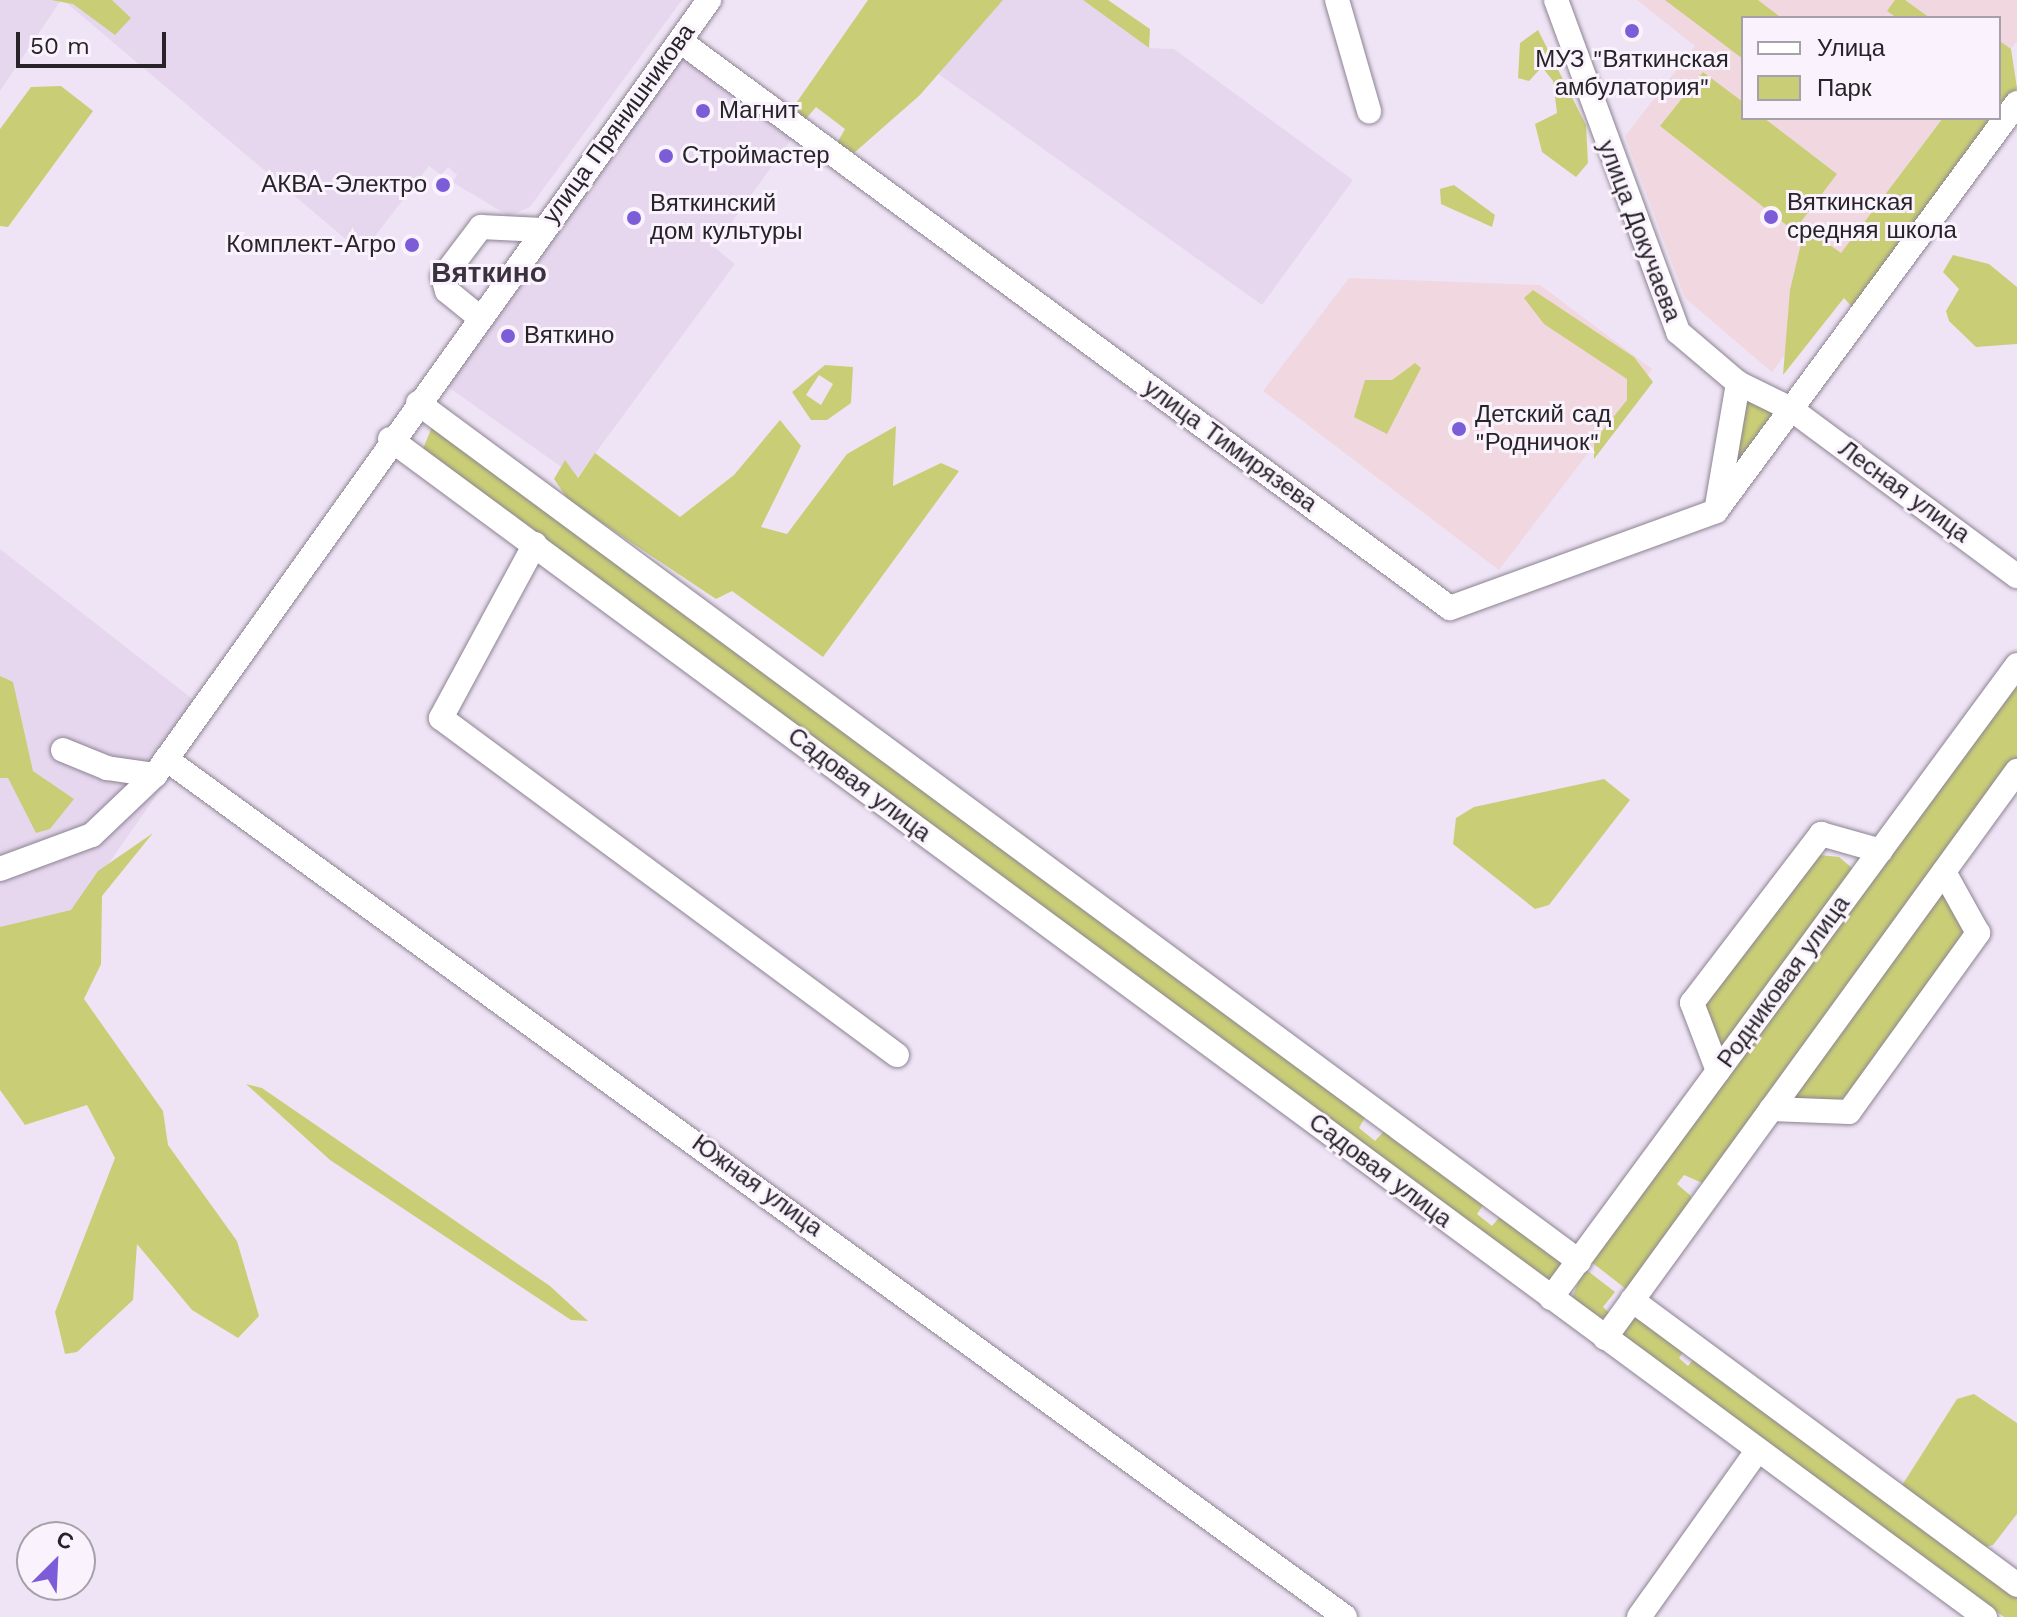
<!DOCTYPE html>
<html>
<head>
<meta charset="utf-8">
<style>
	body { margin:0 }
	#map { position:relative; width:2017px; height:1617px; overflow:hidden; background:#efe4f5; font-family:"Work Sans",sans-serif }
	div>[style] { position:absolute }
	.built>* { inset:0; background:#e6d7ee }
	.education>* { inset:0; background:#f1d7df }
	.green>* { inset:0; background:#c9ce76 }
	.roads { filter:drop-shadow(0 0 2px #8c8392) drop-shadow(0 0 2px #8c8392) }
	.minor>* { height:24px; margin:-12px; padding:0 12px; transform-origin:12px; border-radius:12px; background:#fff }
	.dots>* { width:22px; height:22px; translate:-50% -50%; box-sizing:border-box; border:4px solid #faf3fd; border-radius:50% }
	span { translate:-50% -50%; white-space:nowrap; text-align:center; line-height:1.15; -webkit-text-stroke:6px #faf3fd; paint-order:stroke }
	.poi-label { font-size:24px; color:#272329 }
	.left { translate:0 -50%; text-align:left }
	.right { translate:-100% -50%; text-align:right }
	.street-label { font-size:24px; color:#272329 }
	.quarter-label { font-size:28px; color:#3a323e; font-weight:700 }
	.legend { position:absolute; left:1741px; top:16px; width:260px; height:104px; box-sizing:border-box; background:#faf3fd; border:2px solid #a6a0a8; margin:0; padding:10px 14px; list-style:none; font-size:24px; color:#272329 }
	.legend li { display:flex; align-items:center; gap:16px; height:40px }
	.legend b { width:40px; border:2px solid #a6a0a8 }
	.north { position:absolute; left:16px; top:1521px; width:80px; height:80px; box-sizing:border-box; background:#faf3fd; border:2px solid #a6a0a8; border-radius:50%; rotate:24deg; font-size:22px; font-weight:700; line-height:32px; text-align:center; color:#272329 }
	.north::after { content:''; display:block; margin:auto; width:28px; height:36px; background:#7d5dd7; clip-path:polygon(50% 0,100% 100%,50% 72%,0 100%) }
	.scale { position:absolute; left:16px; top:32px; width:150px; height:36px; box-sizing:border-box; border:4px solid #272329; border-top:0; padding-left:10px; font-size:24px; line-height:28px; white-space:nowrap; color:#272329; -webkit-text-stroke:6px #faf3fd; paint-order:stroke }
</style>
</head>
<body>
<div id="map">
	<div class="built">
		<div style="clip-path:polygon(0 0,61px 0,0 91px)"></div>
		<div style="clip-path:polygon(63px 0,682px 0,530px 207px,509px 216px,452px 182px,457px 175px,448px 167px,441px 175px,429px 166px,362px 253px)"></div>
		<div style="clip-path:polygon(1003px 0,1083px 0,1149px 48px,1174px 49px,1353px 180px,1262px 305px,937px 73px)"></div>
		<div style="clip-path:polygon(693px 37px,805px 120px,714px 247px,735px 264px,577px 478px,444px 384px)"></div>
		<div style="clip-path:polygon(0 549px,213px 715px,47px 951px,0 943px)"></div>
	</div>
	<div class="education">
		<div style="clip-path:polygon(1637px 0,2017px 0,2017px 41px,1999px 65px,1999px 18px,1743px 18px,1743px 118px,1960px 118px,1772px 372px,1685px 298px,1625px 136px,1695px 46px)"></div>
		<div style="clip-path:polygon(1349px 278px,1540px 285px,1652px 369px,1499px 570px,1263px 391px)"></div>
	</div>
	<div class="green">
		<div style="clip-path:polygon(51px 0,112px 0,131px 18px,115px 35px,73px 4px)"></div>
		<div style="clip-path:polygon(868px 0,1003px 0,920px 95px,854px 153px,837px 143px,845px 129px,816px 107px,805px 120px,792px 109px)"></div>
		<div style="clip-path:polygon(1083px 0,1108px 0,1150px 29px,1149px 48px)"></div>
		<div style="clip-path:polygon(1665px 0,1758px 0,1779px 16px,1743px 18px,1743px 59px)"></div>
		<div style="clip-path:polygon(1895px 0,1905px 0,1930px 18px,1897px 18px,1887px 11px)"></div>
		<div style="clip-path:polygon(1538px 30px,1586px 125px,1588px 163px,1576px 177px,1542px 152px,1535px 124px,1557px 113px,1553px 81px,1542px 67px,1529px 81px,1518px 78px,1520px 43px)"></div>
		<div style="clip-path:polygon(2001px 42px,2011px 49px,2017px 88px,1999px 113px)"></div>
		<div style="clip-path:polygon(1703px 72px,1743px 102px,1743px 118px,1764px 118px,1837px 174px,1794px 231px,1660px 126px)"></div>
		<div style="clip-path:polygon(61px 86px,93px 111px,8px 227px,0 226px,0 129px,31px 87px)"></div>
		<div style="clip-path:polygon(1943px 118px,1995px 118px,1852px 307px,1844px 298px,1783px 375px,1790px 290px,1805px 227px,1841px 253px)"></div>
		<div style="clip-path:polygon(1454px 185px,1495px 215px,1492px 227px,1441px 204px,1440px 189px)"></div>
		<div style="clip-path:polygon(1953px 255px,1989px 264px,2017px 287px,2017px 344px,1976px 347px,1949px 321px,1946px 311px,1959px 289px,1943px 272px)"></div>
		<div style="clip-path:polygon(1533px 290px,1634px 357px,1653px 382px,1594px 459px,1594px 441px,1627px 400px,1627px 379px,1544px 324px,1524px 298px)"></div>
		<div style="clip-path:polygon(1415px 363px,1421px 368px,1387px 434px,1354px 417px,1365px 380px,1392px 380px)"></div>
		<div style="clip-path:polygon(evenodd,825px 365px,853px 367px,851px 403px,827px 420px,811px 420px,792px 392px,825px 365px,819px 375px,833px 384px,821px 405px,806px 395px,819px 375px)"></div>
		<div style="clip-path:polygon(1745px 395px,1779px 413px,1727px 487px)"></div>
		<div style="clip-path:polygon(780px 420px,801px 446px,761px 527px,787px 534px,847px 454px,896px 426px,893px 486px,941px 463px,959px 471px,823px 657px,732px 591px,716px 599px,569px 501px,554px 479px,565px 460px,578px 478px,595px 453px,680px 517px,734px 475px)"></div>
		<div style="clip-path:polygon(432px 427px,1273px 1050px,1283px 1050px,1368px 1112px,1359px 1128px,1375px 1141px,1387px 1128px,1486px 1201px,1477px 1214px,1492px 1226px,1503px 1213px,1560px 1254px,1564px 1268px,1555px 1281px,1545px 1281px,422px 451px)"></div>
		<div style="clip-path:polygon(2017px 674px,2017px 764px,1707px 1185px,1684px 1175px,1677px 1184px,1691px 1196px,1691px 1208px,1630px 1292px,1590px 1261px)"></div>
		<div style="clip-path:polygon(0 676px,13px 682px,33px 771px,74px 799px,50px 829px,36px 833px,8px 778px,0 778px)"></div>
		<div style="clip-path:polygon(1604px 779px,1630px 800px,1549px 905px,1535px 909px,1453px 844px,1456px 818px,1474px 807px)"></div>
		<div style="clip-path:polygon(153px 833px,102px 896px,101px 964px,84px 999px,163px 1111px,168px 1145px,237px 1241px,259px 1316px,238px 1338px,192px 1310px,137px 1244px,133px 1300px,77px 1352px,65px 1354px,55px 1312px,115px 1158px,87px 1105px,25px 1125px,0 1090px,0 927px,71px 910px,98px 871px)"></div>
		<div style="clip-path:polygon(1820px 855px,1839px 857px,1858px 873px,1724px 1049px,1714px 1045px,1704px 1003px)"></div>
		<div style="clip-path:polygon(1943px 892px,1965px 922px,1965px 936px,1851px 1092px,1837px 1101px,1793px 1100px,1789px 1092px)"></div>
		<div style="clip-path:polygon(246px 1084px,262px 1088px,550px 1286px,588px 1321px,571px 1320px,330px 1160px)"></div>
		<div style="clip-path:polygon(1584px 1268px,1615px 1292px,1603px 1307px,1611px 1315px,1601px 1318px,1572px 1298px)"></div>
		<div style="clip-path:polygon(1632px 1314px,1687px 1347px,1679px 1358px,1688px 1366px,1696px 1356px,2017px 1592px,2017px 1617px,2004px 1617px,1623px 1335px)"></div>
		<div style="clip-path:polygon(1974px 1394px,2017px 1423px,2017px 1514px,1993px 1545px,1975px 1550px,1899px 1490px,1957px 1399px)"></div>
	</div>
	<div class="roads">
		<div class="minor">
			<div style="left:1337px;top:0;width:116px;rotate:73.9deg"></div>
			<div style="left:1556px;top:0;width:354px;rotate:69.8deg"></div>
			<div style="left:1678px;top:332px;width:79px;rotate:40.4deg"></div>
			<div style="left:1738px;top:383px;width:59px;rotate:26.1deg"></div>
			<div style="left:1791px;top:409px;width:281px;rotate:36.5deg"></div>
			<div style="left:680px;top:41px;width:956px;rotate:36.37deg"></div>
			<div style="left:1450px;top:608px;width:283px;rotate:-20deg"></div>
			<div style="left:1716px;top:511px;width:507px;rotate:-53.58deg"></div>
			<div style="left:479px;top:317px;width:41px;rotate:-140.9deg"></div>
			<div style="left:447px;top:291px;width:15px;rotate:-106deg"></div>
			<div style="left:443px;top:277px;width:63px;rotate:-52.8deg"></div>
			<div style="left:481px;top:227px;width:61px;rotate:2.8deg"></div>
			<div style="left:418px;top:403px;width:1444px;rotate:36.47deg"></div>
			<div style="left:390px;top:439px;width:1983px;rotate:36.45deg"></div>
			<div style="left:1717px;top:506px;width:125px;rotate:-80.3deg"></div>
			<div style="left:535px;top:544px;width:198px;rotate:118.4deg"></div>
			<div style="left:441px;top:718px;width:567px;rotate:36.47deg"></div>
			<div style="left:63px;top:750px;width:48px;rotate:22.2deg"></div>
			<div style="left:107px;top:768px;width:49px;rotate:8.3deg"></div>
			<div style="left:166px;top:759px;width:1458px;rotate:36.04deg"></div>
			<div style="left:0;top:869px;width:98px;rotate:-20.3deg"></div>
			<div style="left:92px;top:835px;width:87px;rotate:-43.6deg"></div>
			<div style="left:155px;top:775px;width:953px;rotate:-54.44deg"></div>
			<div style="left:1718px;top:1071px;width:73px;rotate:-110.9deg"></div>
			<div style="left:1692px;top:1003px;width:213px;rotate:-52.6deg"></div>
			<div style="left:1821px;top:834px;width:62px;rotate:15.8deg"></div>
			<div style="left:1771px;top:1109px;width:78px;rotate:2.2deg"></div>
			<div style="left:1849px;top:1112px;width:221px;rotate:-54.2deg"></div>
			<div style="left:1978px;top:933px;width:70px;rotate:-119.1deg"></div>
			<div style="left:1551px;top:1298px;width:786px;rotate:-53.64deg"></div>
			<div style="left:1632px;top:1300px;width:479px;rotate:36.5deg"></div>
			<div style="left:1605px;top:1338px;width:701px;rotate:-54deg"></div>
			<div style="left:1639px;top:1617px;width:204px;rotate:-54.6deg"></div>
		</div>
	</div>
	<div class="dots">
		<div style="left:1632px;top:31px;background:#7d5dd7"></div>
		<div style="left:703px;top:111px;background:#7d5dd7"></div>
		<div style="left:666px;top:156px;background:#7d5dd7"></div>
		<div style="left:443px;top:185px;background:#7d5dd7"></div>
		<div style="left:1771px;top:217px;background:#7d5dd7"></div>
		<div style="left:634px;top:218px;background:#7d5dd7"></div>
		<div style="left:412px;top:245px;background:#7d5dd7"></div>
		<div style="left:508px;top:336px;background:#7d5dd7"></div>
		<div style="left:1459px;top:429px;background:#7d5dd7"></div>
	</div>
	<div class="poi-label">
		<span style="left:1632px;top:74px">МУЗ "Вяткинская<br>амбулатория"</span>
		<span class="left" style="left:719px;top:111px">Магнит</span>
		<span class="left" style="left:682px;top:156px">Строймастер</span>
		<span class="right" style="left:427px;top:185px">АКВА-Электро</span>
		<span class="left" style="left:1787px;top:217px">Вяткинская<br>средняя школа</span>
		<span class="left" style="left:650px;top:218px">Вяткинский<br>дом культуры</span>
		<span class="right" style="left:396px;top:245px">Комплект-Агро</span>
		<span class="left" style="left:524px;top:336px">Вяткино</span>
		<span class="left" style="left:1475px;top:429px">Детский сад<br>"Родничок"</span>
	</div>
	<div class="street-label">
		<span style="left:619px;top:124px;rotate:-54deg">улица Прянишникова</span>
		<span style="left:1639px;top:231px;rotate:69deg">улица Докучаева</span>
		<span style="left:1230px;top:446px;rotate:36deg">улица Тимирязева</span>
		<span style="left:1904px;top:492px;rotate:36deg">Лесная улица</span>
		<span style="left:859px;top:785px;rotate:37deg">Садовая улица</span>
		<span style="left:1784px;top:982px;rotate:-54deg">Родниковая улица</span>
		<span style="left:1380px;top:1171px;rotate:37deg">Садовая улица</span>
		<span style="left:757px;top:1186px;rotate:36deg">Южная улица</span>
	</div>
	<div class="quarter-label">
		<span style="left:489px;top:273px">Вяткино</span>
	</div>
	<ul class="legend">
	<li><b style="height:10px;background:#fff"></b>Улица</li>
	<li><b style="height:22px;background:#c9ce76"></b>Парк</li>
	</ul>
	<div class="north">С</div>
	<div class="scale">50 m</div>
</div>
</body>
</html>
